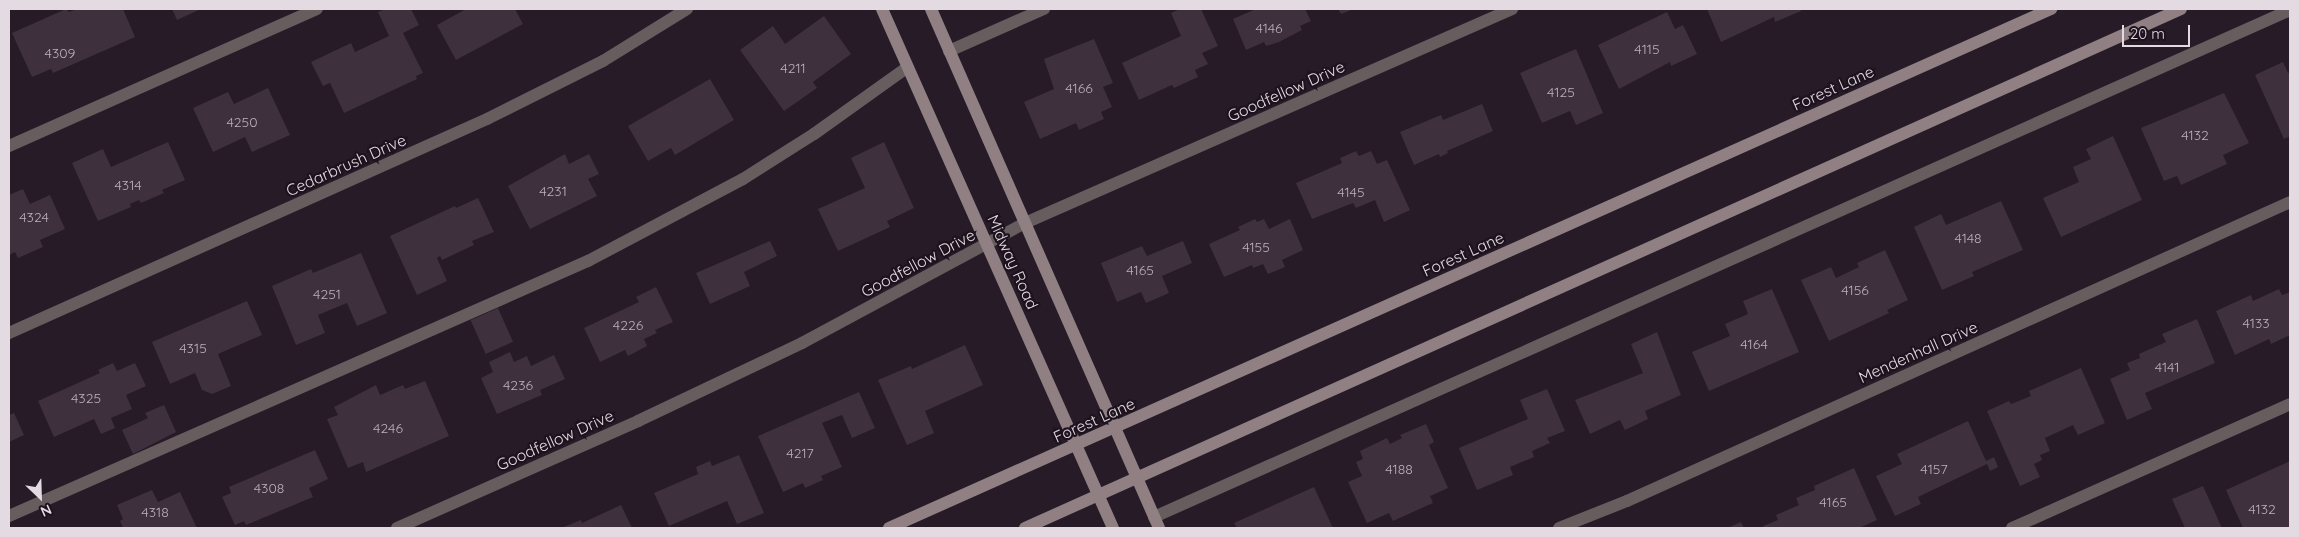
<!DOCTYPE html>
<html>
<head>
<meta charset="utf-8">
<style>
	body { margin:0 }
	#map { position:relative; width:2299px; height:537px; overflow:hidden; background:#271b27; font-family:Quicksand,sans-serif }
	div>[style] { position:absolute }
	.building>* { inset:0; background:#3e303d; transform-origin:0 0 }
	.service>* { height:12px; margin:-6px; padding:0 6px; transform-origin:6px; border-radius:6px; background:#675d5f }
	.minor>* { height:12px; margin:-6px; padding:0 6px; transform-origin:6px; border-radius:6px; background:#675d5f }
	.secondary>* { height:12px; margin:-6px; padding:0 6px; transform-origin:6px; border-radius:6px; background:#908083 }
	span { translate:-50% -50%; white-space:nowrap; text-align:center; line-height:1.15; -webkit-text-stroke:4.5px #1d121d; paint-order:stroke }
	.number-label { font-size:14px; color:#bab0b9 }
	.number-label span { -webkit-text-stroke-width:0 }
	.street-label { font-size:16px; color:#e3dae2 }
	.frame { position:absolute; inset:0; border:10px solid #e3dae2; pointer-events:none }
	.north { position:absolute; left:15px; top:472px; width:50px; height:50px; -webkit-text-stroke:4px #1d121d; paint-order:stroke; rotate:156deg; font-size:14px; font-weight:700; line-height:20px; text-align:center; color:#e3dae2 }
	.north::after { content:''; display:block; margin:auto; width:18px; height:22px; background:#e3dae2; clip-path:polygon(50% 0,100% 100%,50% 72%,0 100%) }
	.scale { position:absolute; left:2122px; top:25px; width:68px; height:22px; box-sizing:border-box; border:2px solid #e3dae2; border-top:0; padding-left:6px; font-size:15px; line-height:18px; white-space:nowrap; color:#e3dae2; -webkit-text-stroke:4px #1d121d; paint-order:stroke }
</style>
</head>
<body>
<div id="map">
	<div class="building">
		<div style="clip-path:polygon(66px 9px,69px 12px,77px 9px,123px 9px,135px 37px,53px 73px,51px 69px,32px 77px,12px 33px)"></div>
		<div style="clip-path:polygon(172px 9px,201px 9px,177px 20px)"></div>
		<div style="clip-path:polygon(385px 9px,411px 9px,419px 25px,403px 33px,423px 73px,416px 76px,417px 79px,344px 113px,330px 83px,323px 86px,311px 62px,351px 43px,355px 52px,389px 36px,378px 12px)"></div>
		<div style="clip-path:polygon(466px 9px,515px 9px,523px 24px,456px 60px,437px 25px)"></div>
		<div style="clip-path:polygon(1180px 9px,1201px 9px,1218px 46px,1202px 53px,1208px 64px,1195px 70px,1198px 77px,1174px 88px,1172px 85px,1139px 100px,1122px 63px,1181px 36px,1171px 13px)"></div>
		<div style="clip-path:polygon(1256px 9px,1305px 9px,1311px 21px,1300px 26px,1302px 30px,1279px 42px,1266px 46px,1264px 42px,1246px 50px,1233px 19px)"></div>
		<div style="clip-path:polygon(1338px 9px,1354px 9px,1341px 14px)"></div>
		<div style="clip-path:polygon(1707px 9px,1800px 9px,1801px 11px,1775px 22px,1774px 17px,1721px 42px)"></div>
		<div style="clip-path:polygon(1667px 12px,1675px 29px,1683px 25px,1697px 54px,1671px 66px,1670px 62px,1619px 89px,1598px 45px)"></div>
		<div style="clip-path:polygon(824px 16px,851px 54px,813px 82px,817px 88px,784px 111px,740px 50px,773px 26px,785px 44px)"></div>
		<div style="clip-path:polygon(1094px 39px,1113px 83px,1103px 87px,1112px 107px,1101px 112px,1104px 119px,1079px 130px,1076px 123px,1040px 139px,1024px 102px,1054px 89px,1044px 59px)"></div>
		<div style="clip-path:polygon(1576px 49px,1603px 113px,1576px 125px,1570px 111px,1542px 123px,1520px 73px)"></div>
		<div style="clip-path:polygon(2283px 62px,2288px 73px,2290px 72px,2290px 136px,2284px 139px,2255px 75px)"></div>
		<div style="clip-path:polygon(710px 79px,734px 120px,675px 155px,671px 148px,648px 161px,628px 126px)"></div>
		<div style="clip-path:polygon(268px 88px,290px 135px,252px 152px,245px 137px,213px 152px,193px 108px,228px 92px,234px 104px)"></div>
		<div style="clip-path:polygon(2224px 93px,2249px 143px,2223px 155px,2227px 164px,2181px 185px,2177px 176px,2164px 181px,2141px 128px)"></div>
		<div style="clip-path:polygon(1482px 104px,1493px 131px,1447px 151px,1448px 153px,1440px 157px,1439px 154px,1414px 165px,1400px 132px,1441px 115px,1443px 120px)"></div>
		<div style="clip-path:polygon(2113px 136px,2142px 200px,2061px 237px,2043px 198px,2079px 182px,2073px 167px,2091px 159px,2086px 149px)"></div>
		<div style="clip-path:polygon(168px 142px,185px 180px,162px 190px,164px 193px,141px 203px,139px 200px,130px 204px,131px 207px,98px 221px,72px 163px,103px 149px,111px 167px)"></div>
		<div style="clip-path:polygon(884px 142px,914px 208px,887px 221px,890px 227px,838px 251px,818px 209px,865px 188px,851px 158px)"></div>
		<div style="clip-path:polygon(1356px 151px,1359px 156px,1371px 151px,1377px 164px,1387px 160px,1410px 210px,1384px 222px,1375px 200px,1356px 208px,1353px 203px,1312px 219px,1296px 183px,1342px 163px,1340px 158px)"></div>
		<div style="clip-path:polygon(565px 154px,569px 164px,589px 154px,599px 174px,588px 179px,597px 196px,530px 229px,508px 186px)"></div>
		<div style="clip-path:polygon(23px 189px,30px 204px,50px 195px,65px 229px,40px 240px,43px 247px,18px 258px,15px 252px,9px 255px,9px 195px)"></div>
		<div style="clip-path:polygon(478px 198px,494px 232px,472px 241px,474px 245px,442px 260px,440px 256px,437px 258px,447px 281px,417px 295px,390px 236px,455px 206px,456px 208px)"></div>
		<div style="clip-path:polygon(2001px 201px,2023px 250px,1972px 272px,1974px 276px,1942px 290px,1914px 227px,1941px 214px,1946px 225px)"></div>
		<div style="clip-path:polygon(1255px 219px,1257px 222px,1264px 219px,1269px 229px,1290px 219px,1303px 250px,1282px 260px,1285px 267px,1268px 274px,1263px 264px,1253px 268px,1252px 265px,1224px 277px,1209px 244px,1240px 230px,1238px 227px)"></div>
		<div style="clip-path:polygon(770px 241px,777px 256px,744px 272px,750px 286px,710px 304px,696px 273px)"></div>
		<div style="clip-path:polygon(1183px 241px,1192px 263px,1162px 276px,1169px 293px,1146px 303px,1141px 292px,1117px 302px,1101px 263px,1142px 246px,1147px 256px)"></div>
		<div style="clip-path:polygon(1885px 250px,1908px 300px,1887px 310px,1889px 313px,1829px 341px,1801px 280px,1831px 267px,1836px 278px,1859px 267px,1857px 263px)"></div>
		<div style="clip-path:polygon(361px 253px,387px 313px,357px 326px,347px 303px,318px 315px,325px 333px,296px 345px,272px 286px,311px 269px,313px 273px)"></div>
		<div style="clip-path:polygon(656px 287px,673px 322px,655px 330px,657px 333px,644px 339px,647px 346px,628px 356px,625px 350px,600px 362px,584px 328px,639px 302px,636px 297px)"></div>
		<div style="clip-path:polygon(1772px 289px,1799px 352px,1709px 391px,1692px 352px,1730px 336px,1725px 324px,1748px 314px,1743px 301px)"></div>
		<div style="clip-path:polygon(2279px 289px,2282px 295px,2290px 292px,2290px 335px,2271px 344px,2269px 339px,2235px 355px,2216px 311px,2251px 295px,2253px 301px)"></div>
		<div style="clip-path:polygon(247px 301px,262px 335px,218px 354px,231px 386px,212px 394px,202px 390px,195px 373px,170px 384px,152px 342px)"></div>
		<div style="left:498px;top:308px;width:37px;height:30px;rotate:66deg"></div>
		<div style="clip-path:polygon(2197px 319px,2215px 363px,2145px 393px,2152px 409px,2127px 420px,2110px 379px,2130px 370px,2127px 363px,2140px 358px,2139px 354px,2166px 342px,2162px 334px)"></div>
		<div style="clip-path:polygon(1657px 332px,1681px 395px,1645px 411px,1648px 419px,1625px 430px,1620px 420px,1590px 434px,1575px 400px,1643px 373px,1631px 344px)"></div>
		<div style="clip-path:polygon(965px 345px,983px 385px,925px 411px,934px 433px,907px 445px,878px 380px,911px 366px,912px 369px)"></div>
		<div style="clip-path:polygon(510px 352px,514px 362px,527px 356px,531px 366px,554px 355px,565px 379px,540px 390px,542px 395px,497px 414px,481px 378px,493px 372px,489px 362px)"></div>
		<div style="clip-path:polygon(113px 363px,117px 371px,135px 363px,146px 386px,126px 395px,132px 409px,111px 418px,115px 428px,101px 434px,94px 419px,54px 437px,38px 401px,100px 373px,98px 370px)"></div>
		<div style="clip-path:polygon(2081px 368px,2105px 423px,2078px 435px,2073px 425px,2045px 438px,2050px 451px,2040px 455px,2042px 460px,2034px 464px,2040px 477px,2020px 486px,1987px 411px,2009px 401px,2011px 404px,2031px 396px,2029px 391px)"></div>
		<div style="clip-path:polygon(425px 381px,449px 436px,366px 472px,363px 462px,348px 468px,327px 419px,338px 415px,334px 407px,376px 385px,380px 395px,403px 385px,405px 389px)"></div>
		<div style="clip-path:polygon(1547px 389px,1565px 431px,1547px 438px,1550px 443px,1532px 451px,1534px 457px,1510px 467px,1513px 475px,1477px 490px,1459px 448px,1528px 419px,1520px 400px)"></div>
		<div style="clip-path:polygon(859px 392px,875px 428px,852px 438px,842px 415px,822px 423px,842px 467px,821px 476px,823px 480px,805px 488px,803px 483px,783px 492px,758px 436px)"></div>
		<div style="clip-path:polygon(164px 405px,176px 432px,133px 454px,122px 430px,148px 418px,145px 413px)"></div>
		<div style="clip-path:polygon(14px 413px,24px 435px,9px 442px,9px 415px)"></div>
		<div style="clip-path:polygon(1968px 421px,1986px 461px,1994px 457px,1998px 467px,1990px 471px,1987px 464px,1918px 497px,1921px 504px,1895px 516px,1876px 476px,1902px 464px,1897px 454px)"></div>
		<div style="clip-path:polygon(1426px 424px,1434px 442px,1429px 445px,1448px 488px,1430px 496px,1433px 503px,1393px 521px,1389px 513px,1367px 523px,1348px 482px,1362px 476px,1356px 462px,1363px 459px,1360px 451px,1387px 438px,1390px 444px,1402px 438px,1400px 435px)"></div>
		<div style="clip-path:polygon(315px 450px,328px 479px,309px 488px,313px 497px,246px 525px,244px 521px,235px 525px,222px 497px,231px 493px,229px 487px)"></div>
		<div style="clip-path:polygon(739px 455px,764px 513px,737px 524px,727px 501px,669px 526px,654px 493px,698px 474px,696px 467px,710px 461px,712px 466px)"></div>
		<div style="clip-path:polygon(2290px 461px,2290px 528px,2243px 528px,2226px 490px)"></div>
		<div style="clip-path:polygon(1854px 468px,1877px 520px,1859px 528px,1764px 528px,1763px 526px,1778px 520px,1776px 515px,1799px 505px,1796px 498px,1815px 490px,1814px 486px)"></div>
		<div style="clip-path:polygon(2203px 486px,2222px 528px,2185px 528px,2172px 499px)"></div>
		<div style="clip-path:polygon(1314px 487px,1333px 528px,1237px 528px,1234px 523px)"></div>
		<div style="clip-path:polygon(152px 490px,158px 502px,180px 492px,197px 528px,123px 528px,120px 521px,123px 519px,117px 505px)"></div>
		<div style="clip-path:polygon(621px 505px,632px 528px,561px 528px,581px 520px,582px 523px)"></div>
		<div style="clip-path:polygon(1741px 522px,1744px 528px,1727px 528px)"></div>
	</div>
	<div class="service">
		<div style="left:949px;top:51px;width:104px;rotate:-23.9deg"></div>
		<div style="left:9px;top:146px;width:337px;rotate:-24deg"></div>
		<div style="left:9px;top:516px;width:633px;rotate:-23.77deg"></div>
		<div style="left:588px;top:261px;width:175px;rotate:-27.9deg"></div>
		<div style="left:743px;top:179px;width:84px;rotate:-32.4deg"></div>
		<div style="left:814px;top:134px;width:115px;rotate:-35.5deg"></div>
		<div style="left:1154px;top:517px;width:1244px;rotate:-24.05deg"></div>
		<div style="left:2012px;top:528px;width:304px;rotate:-24deg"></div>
	</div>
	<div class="minor">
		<div style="left:9px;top:333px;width:524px;rotate:-24.12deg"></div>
		<div style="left:487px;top:119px;width:130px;rotate:-26.6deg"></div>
		<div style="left:603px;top:61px;width:99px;rotate:-31.8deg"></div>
		<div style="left:397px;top:528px;width:264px;rotate:-23.9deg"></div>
		<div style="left:638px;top:421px;width:182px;rotate:-25.4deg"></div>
		<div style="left:802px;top:343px;width:253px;rotate:-28.3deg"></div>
		<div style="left:1025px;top:223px;width:532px;rotate:-23.72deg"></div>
		<div style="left:1559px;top:528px;width:73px;rotate:-21.7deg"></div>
		<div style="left:1627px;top:501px;width:727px;rotate:-24.27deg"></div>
	</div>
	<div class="secondary">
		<div style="left:882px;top:9px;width:568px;rotate:66.01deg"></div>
		<div style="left:931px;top:9px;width:567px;rotate:66.28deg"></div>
		<div style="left:889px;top:528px;width:1273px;rotate:-24.07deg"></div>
		<div style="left:1025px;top:528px;width:1267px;rotate:-24.18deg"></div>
	</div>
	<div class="number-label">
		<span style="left:1269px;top:28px">4146</span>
		<span style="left:1647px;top:49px">4115</span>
		<span style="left:60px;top:53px">4309</span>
		<span style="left:793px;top:68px">4211</span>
		<span style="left:1079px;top:88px">4166</span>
		<span style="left:1561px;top:92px">4125</span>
		<span style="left:242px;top:122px">4250</span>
		<span style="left:2195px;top:135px">4132</span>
		<span style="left:128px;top:185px">4314</span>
		<span style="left:553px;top:191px">4231</span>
		<span style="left:1351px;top:192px">4145</span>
		<span style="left:34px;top:217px">4324</span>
		<span style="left:1968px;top:238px">4148</span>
		<span style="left:1256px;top:247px">4155</span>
		<span style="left:1140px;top:270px">4165</span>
		<span style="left:1855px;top:290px">4156</span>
		<span style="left:327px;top:294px">4251</span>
		<span style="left:2256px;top:323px">4133</span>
		<span style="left:628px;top:325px">4226</span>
		<span style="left:1754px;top:344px">4164</span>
		<span style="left:193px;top:348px">4315</span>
		<span style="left:2167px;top:367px">4141</span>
		<span style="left:518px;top:385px">4236</span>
		<span style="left:86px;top:398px">4325</span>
		<span style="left:388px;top:428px">4246</span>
		<span style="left:800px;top:453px">4217</span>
		<span style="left:1399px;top:469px">4188</span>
		<span style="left:1934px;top:469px">4157</span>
		<span style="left:269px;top:488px">4308</span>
		<span style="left:1833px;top:502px">4165</span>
		<span style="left:2262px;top:509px">4132</span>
		<span style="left:155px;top:512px">4318</span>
	</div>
	<div class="street-label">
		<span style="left:1833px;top:88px;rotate:-24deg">Forest Lane</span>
		<span style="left:1286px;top:91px;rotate:-24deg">Goodfellow Drive</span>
		<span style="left:346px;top:165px;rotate:-24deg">Cedarbrush Drive</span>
		<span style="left:1463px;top:254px;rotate:-24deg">Forest Lane</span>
		<span style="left:1013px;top:262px;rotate:66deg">Midway Road</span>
		<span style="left:918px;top:263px;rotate:-28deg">Goodfellow Drive</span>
		<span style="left:1918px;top:352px;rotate:-24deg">Mendenhall Drive</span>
		<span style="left:1094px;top:420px;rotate:-24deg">Forest Lane</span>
		<span style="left:555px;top:440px;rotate:-24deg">Goodfellow Drive</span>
	</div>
	<div class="frame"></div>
	<div class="north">N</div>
	<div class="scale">20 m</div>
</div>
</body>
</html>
